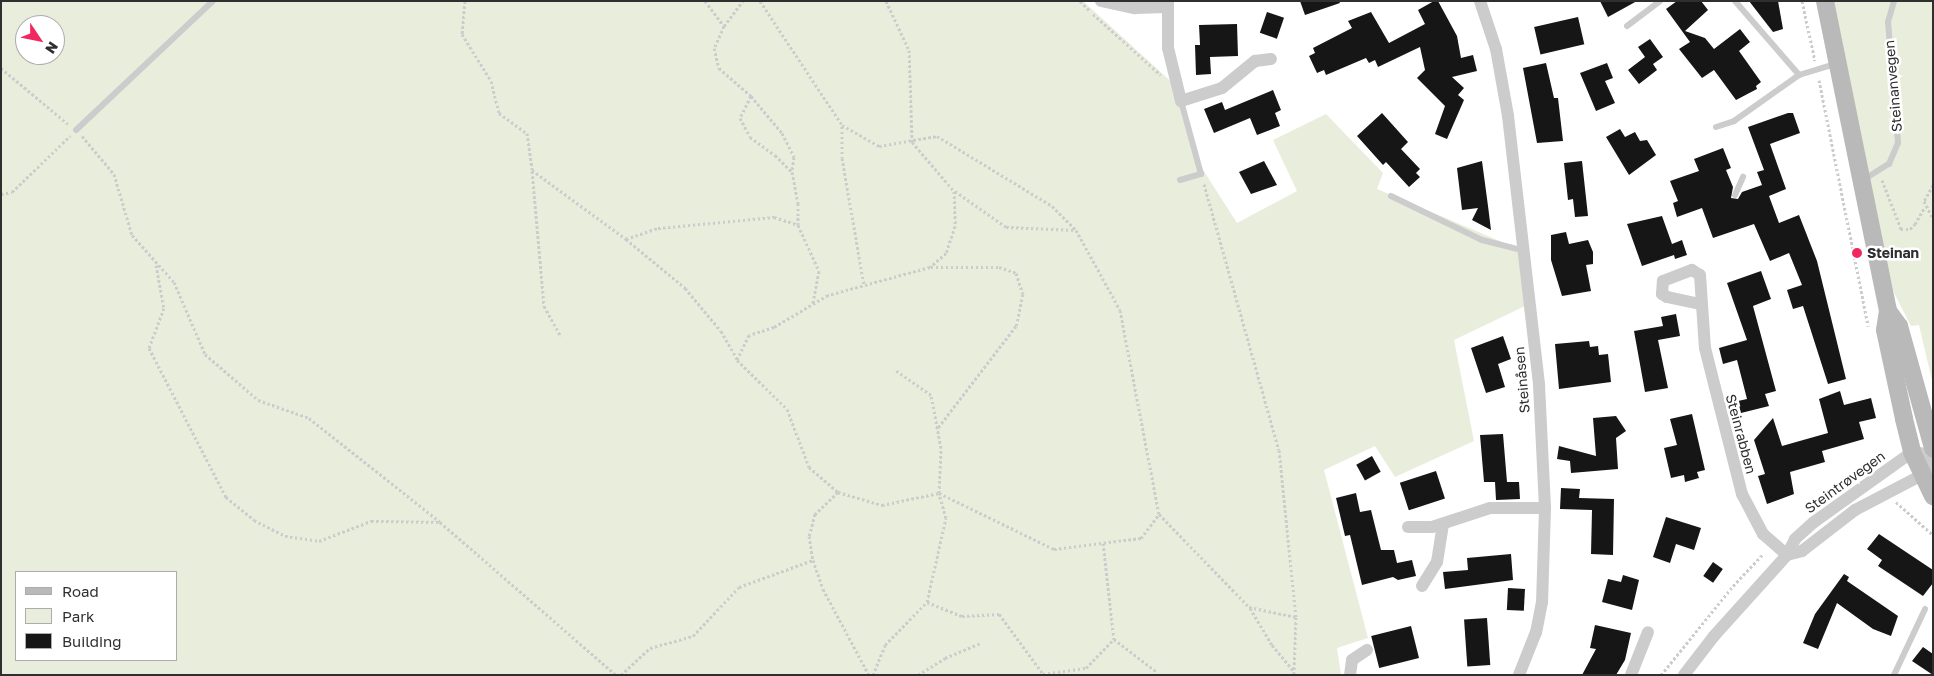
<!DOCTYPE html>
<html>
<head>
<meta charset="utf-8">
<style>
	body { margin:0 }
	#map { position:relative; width:1934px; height:676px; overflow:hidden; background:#fff; font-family:"Golos Text",sans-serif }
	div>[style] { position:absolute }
	.green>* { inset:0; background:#e9eddc }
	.building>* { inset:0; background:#161616; transform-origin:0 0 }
	.path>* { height:3px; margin-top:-1.5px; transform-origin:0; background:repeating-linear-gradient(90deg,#ccc 0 2.5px,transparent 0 5px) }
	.lane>* { height:6px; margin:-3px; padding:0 3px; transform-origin:3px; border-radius:3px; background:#ccc }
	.street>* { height:12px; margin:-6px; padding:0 6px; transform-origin:6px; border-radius:6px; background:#ccc }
	.secondary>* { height:18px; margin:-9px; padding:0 9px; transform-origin:9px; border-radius:9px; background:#b9b9b9 }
	.dots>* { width:14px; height:14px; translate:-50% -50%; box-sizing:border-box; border:2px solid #fff; border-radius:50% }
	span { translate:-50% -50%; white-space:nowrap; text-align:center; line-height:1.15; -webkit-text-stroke:5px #fff; paint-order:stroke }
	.street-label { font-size:14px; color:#2f2f2f }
	.poi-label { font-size:14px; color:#2f2f2f; font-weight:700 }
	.left { translate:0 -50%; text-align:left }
	.frame { position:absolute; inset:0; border:2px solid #2f2f2f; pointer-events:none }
	.legend { position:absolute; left:15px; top:571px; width:162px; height:90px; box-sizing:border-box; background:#fff; border:1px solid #acacac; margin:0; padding:6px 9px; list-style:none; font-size:15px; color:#2f2f2f }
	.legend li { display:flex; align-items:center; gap:10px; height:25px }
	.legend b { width:25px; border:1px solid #acacac }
	.north { position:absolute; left:15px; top:15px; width:50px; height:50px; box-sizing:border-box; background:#fff; border:1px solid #acacac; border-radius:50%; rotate:124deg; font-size:14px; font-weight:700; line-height:20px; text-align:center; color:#2f2f2f }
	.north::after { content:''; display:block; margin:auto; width:18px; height:22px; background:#f1275f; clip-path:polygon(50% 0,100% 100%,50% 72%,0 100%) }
</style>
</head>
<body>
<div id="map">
	<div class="green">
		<div style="clip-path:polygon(evenodd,1px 1px,1083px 1px,1177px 87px,1198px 162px,1237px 223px,1297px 191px,1273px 140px,1326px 114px,1383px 173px,1377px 189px,1521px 250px,1529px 304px,1454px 340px,1474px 441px,1395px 477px,1375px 446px,1324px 470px,1368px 638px,1337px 648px,1341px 675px,1px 675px,1px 1px,25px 25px,55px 25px,55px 55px,25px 55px,25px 25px,1px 1px,16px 572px,176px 572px,176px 660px,16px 660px,16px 572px)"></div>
		<div style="clip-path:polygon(1824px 1px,1933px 1px,1933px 385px,1919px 325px,1911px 326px,1894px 293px)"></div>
	</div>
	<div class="building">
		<div style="clip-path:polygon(1300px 1px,1339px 1px,1340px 3px,1305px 15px)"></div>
		<div style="clip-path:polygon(1434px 1px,1438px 1px,1457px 36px,1461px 58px,1473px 55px,1477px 71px,1452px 77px,1464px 88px,1458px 95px,1464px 100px,1447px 139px,1435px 134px,1445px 106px,1417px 78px,1425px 70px,1420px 47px,1378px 67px,1375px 60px,1369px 63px,1366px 58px,1326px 75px,1324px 70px,1317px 73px,1309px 56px,1315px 53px,1313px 48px,1352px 28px,1348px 21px,1371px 12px,1389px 43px,1425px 24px,1418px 10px)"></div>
		<div style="clip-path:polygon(1600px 1px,1637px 1px,1608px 17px)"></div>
		<div style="clip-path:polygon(1677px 1px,1701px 1px,1708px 10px,1685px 31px,1705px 38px,1714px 49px,1740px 29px,1750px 42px,1739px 51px,1761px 82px,1756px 86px,1757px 89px,1736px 100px,1714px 70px,1702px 78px,1679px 49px,1690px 42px,1666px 9px)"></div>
		<div style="clip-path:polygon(1749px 1px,1778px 1px,1783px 29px,1773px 32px)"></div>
		<div style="left:1267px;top:12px;width:18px;height:22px;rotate:19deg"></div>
		<div style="left:1578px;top:17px;width:28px;height:45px;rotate:77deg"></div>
		<div style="clip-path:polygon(1237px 24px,1238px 56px,1210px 57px,1211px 74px,1196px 75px,1195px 45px,1200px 45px,1199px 25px)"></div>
		<div style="clip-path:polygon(1650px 39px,1663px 57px,1653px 64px,1657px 70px,1639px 84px,1628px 70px,1645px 57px,1638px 47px)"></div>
		<div style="clip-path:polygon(1546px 63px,1554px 98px,1558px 98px,1563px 141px,1537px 143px,1523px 68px)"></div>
		<div style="clip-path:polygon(1607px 63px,1613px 78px,1605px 81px,1615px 103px,1596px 111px,1580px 73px)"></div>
		<div style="clip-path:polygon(1273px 90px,1281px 110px,1275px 113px,1280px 126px,1257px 135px,1250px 118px,1214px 133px,1204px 109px,1222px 102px,1225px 110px)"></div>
		<div style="clip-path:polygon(1382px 113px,1408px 142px,1401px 149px,1420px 169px,1416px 173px,1420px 177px,1409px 187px,1386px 162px,1383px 165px,1357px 136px)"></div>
		<div style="clip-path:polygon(1788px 113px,1793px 113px,1800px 133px,1770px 144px,1786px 189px,1769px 196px,1779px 223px,1799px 215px,1817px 261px,1846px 379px,1828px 384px,1803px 306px,1793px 309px,1787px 290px,1802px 285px,1789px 253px,1770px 261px,1754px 224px,1713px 238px,1702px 208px,1677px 217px,1673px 203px,1678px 201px,1670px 181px,1699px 171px,1694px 159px,1723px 148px,1731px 168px,1726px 170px,1733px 187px,1731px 198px,1738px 199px,1742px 192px,1762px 185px,1757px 172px,1764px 170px,1748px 127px)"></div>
		<div style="clip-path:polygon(1620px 129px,1625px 137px,1635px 132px,1640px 141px,1647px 140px,1656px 155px,1629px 175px,1606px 137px)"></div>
		<div style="clip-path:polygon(1264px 161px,1277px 185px,1251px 194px,1239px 172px)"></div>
		<div style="clip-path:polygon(1482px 161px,1488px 206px,1491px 230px,1472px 220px,1478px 208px,1462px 210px,1457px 168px)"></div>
		<div style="clip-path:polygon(1582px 161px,1588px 216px,1575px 217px,1573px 199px,1568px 200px,1564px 163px)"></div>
		<div style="clip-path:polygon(1662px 216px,1672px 244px,1682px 240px,1687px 255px,1675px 259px,1674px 255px,1642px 266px,1627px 224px)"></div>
		<div style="clip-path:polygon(1566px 232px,1569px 244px,1588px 240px,1593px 252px,1593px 264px,1586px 265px,1591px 291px,1562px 296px,1551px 260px,1551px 235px)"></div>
		<div style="clip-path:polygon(1761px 271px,1771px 299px,1753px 306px,1776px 391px,1765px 394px,1769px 406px,1741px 413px,1738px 401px,1747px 399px,1737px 360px,1723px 364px,1719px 348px,1747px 340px,1727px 283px)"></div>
		<div style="clip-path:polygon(1676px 314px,1680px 336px,1658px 340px,1668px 388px,1645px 392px,1634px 331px,1663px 326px,1661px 317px)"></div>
		<div style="clip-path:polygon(1503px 336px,1511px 359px,1498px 364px,1505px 387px,1486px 393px,1471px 348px)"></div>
		<div style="clip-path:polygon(1589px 341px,1590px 347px,1598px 346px,1599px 355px,1608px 354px,1611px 382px,1559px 389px,1555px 344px)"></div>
		<div style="clip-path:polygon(1840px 391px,1844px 405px,1871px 398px,1876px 418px,1859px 422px,1864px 439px,1822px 451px,1825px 462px,1790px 472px,1794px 494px,1767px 504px,1758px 476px,1765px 474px,1754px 440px,1773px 418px,1782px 446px,1828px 433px,1819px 399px)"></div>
		<div style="clip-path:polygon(1692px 414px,1705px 470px,1697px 472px,1699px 478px,1685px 482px,1684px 475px,1671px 478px,1664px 448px,1677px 445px,1670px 419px)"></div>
		<div style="clip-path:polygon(1616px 416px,1626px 431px,1616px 438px,1618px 469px,1571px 473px,1570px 461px,1557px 459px,1559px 446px,1596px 456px,1593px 418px)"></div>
		<div style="clip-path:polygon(1503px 434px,1507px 482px,1519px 482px,1520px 499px,1496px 500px,1495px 482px,1484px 482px,1480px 435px)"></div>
		<div style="left:1372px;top:456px;width:18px;height:18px;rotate:61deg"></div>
		<div style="left:1436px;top:471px;width:29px;height:38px;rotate:72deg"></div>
		<div style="clip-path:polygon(1561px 488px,1580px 489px,1579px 498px,1614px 499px,1613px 555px,1591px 554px,1592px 510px,1560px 509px)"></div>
		<div style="clip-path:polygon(1356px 493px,1360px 512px,1371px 510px,1381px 550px,1394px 550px,1397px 563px,1412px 560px,1416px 576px,1398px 580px,1393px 577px,1362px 585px,1350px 535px,1345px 536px,1336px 498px)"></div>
		<div style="clip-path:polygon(1666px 517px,1701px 528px,1694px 550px,1676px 544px,1670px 563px,1653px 557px)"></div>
		<div style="clip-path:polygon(1879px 534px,1933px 570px,1933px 583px,1923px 596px,1878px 566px,1882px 560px,1867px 549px)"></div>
		<div style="clip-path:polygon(1511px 554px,1513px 580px,1445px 589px,1443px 572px,1468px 570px,1467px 558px)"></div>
		<div style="left:1713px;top:562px;width:12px;height:17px;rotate:35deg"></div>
		<div style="clip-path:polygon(1844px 574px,1849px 577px,1847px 581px,1898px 616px,1891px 636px,1873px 629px,1837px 603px,1818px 649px,1803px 643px,1815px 614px)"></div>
		<div style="clip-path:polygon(1623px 575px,1639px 580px,1632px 610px,1602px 602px,1608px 579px,1621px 582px)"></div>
		<div style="left:1508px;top:588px;width:17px;height:22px;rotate:3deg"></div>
		<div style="left:1487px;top:618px;width:47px;height:23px;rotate:86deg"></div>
		<div style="clip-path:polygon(1595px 625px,1631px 633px,1625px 660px,1616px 675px,1582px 675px,1596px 649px,1590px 648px)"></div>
		<div style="left:1411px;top:626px;width:33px;height:41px;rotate:76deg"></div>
		<div style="clip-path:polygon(1923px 647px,1933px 654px,1933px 675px,1912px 661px)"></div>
	</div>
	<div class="path">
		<div style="left:465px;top:1px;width:33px;rotate:95deg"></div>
		<div style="left:462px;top:34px;width:55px;rotate:58.3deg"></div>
		<div style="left:491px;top:81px;width:33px;rotate:76deg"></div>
		<div style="left:499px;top:113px;width:34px;rotate:36deg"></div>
		<div style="left:527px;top:133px;width:37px;rotate:82deg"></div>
		<div style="left:532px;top:170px;width:117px;rotate:36.3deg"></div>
		<div style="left:626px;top:239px;width:77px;rotate:39.7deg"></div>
		<div style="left:685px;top:288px;width:56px;rotate:50.1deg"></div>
		<div style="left:721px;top:331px;width:32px;rotate:60deg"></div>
		<div style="left:705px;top:1px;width:31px;rotate:53deg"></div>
		<div style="left:724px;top:26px;width:31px;rotate:-53deg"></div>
		<div style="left:760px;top:1px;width:149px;rotate:56.5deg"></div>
		<div style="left:842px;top:125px;width:43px;rotate:29.6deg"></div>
		<div style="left:879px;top:146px;width:59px;rotate:-9.8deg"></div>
		<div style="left:937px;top:136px;width:135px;rotate:31.3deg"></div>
		<div style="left:1052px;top:206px;width:34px;rotate:45deg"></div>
		<div style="left:1076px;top:230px;width:91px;rotate:61.2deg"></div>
		<div style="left:1120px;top:310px;width:208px;rotate:79.2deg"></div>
		<div style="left:1159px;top:514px;width:129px;rotate:45.9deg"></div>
		<div style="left:1249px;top:607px;width:48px;rotate:12deg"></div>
		<div style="left:886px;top:1px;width:54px;rotate:64.9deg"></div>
		<div style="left:909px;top:50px;width:92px;rotate:88.1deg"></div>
		<div style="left:912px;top:142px;width:65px;rotate:49.4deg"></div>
		<div style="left:954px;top:191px;width:35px;rotate:88deg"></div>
		<div style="left:955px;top:226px;width:28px;rotate:108deg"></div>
		<div style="left:946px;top:253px;width:21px;rotate:139deg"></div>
		<div style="left:930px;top:267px;width:106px;rotate:164.6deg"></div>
		<div style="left:828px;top:295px;width:63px;rotate:149.3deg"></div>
		<div style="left:774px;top:327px;width:26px;rotate:162deg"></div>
		<div style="left:749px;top:335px;width:28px;rotate:116deg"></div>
		<div style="left:737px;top:360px;width:70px;rotate:44.4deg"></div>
		<div style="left:787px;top:409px;width:62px;rotate:69.2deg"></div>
		<div style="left:809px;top:467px;width:38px;rotate:41deg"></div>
		<div style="left:838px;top:492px;width:46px;rotate:16.5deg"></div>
		<div style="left:882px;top:505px;width:58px;rotate:-11.9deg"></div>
		<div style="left:939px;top:493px;width:128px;rotate:26deg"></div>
		<div style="left:1054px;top:549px;width:88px;rotate:-7.2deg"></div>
		<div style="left:1141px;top:538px;width:30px;rotate:-53deg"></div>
		<div style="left:1080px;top:1px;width:13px;rotate:45deg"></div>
		<div style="left:1802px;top:1px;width:61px;rotate:77.8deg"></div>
		<div style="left:1093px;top:14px;width:91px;rotate:41.9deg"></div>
		<div style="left:724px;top:26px;width:24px;rotate:114deg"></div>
		<div style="left:714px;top:48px;width:21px;rotate:76deg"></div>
		<div style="left:719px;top:68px;width:43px;rotate:41.2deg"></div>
		<div style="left:751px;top:96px;width:25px;rotate:117deg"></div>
		<div style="left:740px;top:118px;width:21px;rotate:62deg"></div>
		<div style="left:750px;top:137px;width:31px;rotate:36deg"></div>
		<div style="left:775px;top:155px;width:24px;rotate:45deg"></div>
		<div style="left:792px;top:172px;width:32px;rotate:79deg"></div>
		<div style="left:798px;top:203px;width:22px;rotate:90deg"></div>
		<div style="left:1px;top:68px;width:87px;rotate:39.9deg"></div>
		<div style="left:1819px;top:80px;width:251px;rotate:78.7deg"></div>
		<div style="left:751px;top:96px;width:48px;rotate:50deg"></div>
		<div style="left:782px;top:133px;width:27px;rotate:63deg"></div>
		<div style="left:794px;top:157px;width:15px;rotate:98deg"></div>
		<div style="left:842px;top:126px;width:32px;rotate:90deg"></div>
		<div style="left:842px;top:158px;width:129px;rotate:80.2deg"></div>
		<div style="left:82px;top:136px;width:50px;rotate:49.9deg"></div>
		<div style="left:114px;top:174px;width:64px;rotate:73.6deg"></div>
		<div style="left:132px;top:235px;width:63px;rotate:48.2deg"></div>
		<div style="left:174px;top:282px;width:78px;rotate:66.7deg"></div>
		<div style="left:205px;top:354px;width:70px;rotate:41deg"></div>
		<div style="left:258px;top:400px;width:54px;rotate:19.4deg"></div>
		<div style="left:309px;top:418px;width:167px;rotate:38.4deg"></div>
		<div style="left:440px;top:522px;width:233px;rotate:41deg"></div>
		<div style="left:532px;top:171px;width:136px;rotate:84.9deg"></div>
		<div style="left:544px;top:306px;width:35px;rotate:61deg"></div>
		<div style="left:1882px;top:180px;width:53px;rotate:68.8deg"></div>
		<div style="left:1901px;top:229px;width:9px"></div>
		<div style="left:1910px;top:229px;width:7px;rotate:-45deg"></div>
		<div style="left:1915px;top:224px;width:20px;rotate:-60deg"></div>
		<div style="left:1204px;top:184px;width:276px;rotate:74.3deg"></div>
		<div style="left:1279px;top:450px;width:168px;rotate:84.2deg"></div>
		<div style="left:1296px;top:617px;width:58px;rotate:92deg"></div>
		<div style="left:1933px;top:185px;width:18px;rotate:119deg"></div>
		<div style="left:1924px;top:201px;width:20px;rotate:63deg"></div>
		<div style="left:955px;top:191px;width:62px;rotate:35.2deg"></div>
		<div style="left:1006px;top:227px;width:69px;rotate:2.5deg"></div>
		<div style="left:1px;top:194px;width:11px;rotate:-10deg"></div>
		<div style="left:12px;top:192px;width:81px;rotate:-44deg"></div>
		<div style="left:626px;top:239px;width:34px;rotate:-19deg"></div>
		<div style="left:658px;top:228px;width:117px;rotate:-5.4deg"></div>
		<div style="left:774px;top:217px;width:25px;rotate:18deg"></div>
		<div style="left:798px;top:225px;width:51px;rotate:65.5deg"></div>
		<div style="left:819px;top:271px;width:32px;rotate:101deg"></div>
		<div style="left:156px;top:265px;width:44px;rotate:79.5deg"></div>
		<div style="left:164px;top:308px;width:43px;rotate:110.6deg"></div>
		<div style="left:149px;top:348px;width:168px;rotate:62.7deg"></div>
		<div style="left:226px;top:497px;width:36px;rotate:39deg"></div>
		<div style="left:254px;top:520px;width:35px;rotate:27deg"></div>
		<div style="left:285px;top:536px;width:34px;rotate:8deg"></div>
		<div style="left:319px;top:541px;width:56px;rotate:-21deg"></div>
		<div style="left:371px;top:521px;width:68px;rotate:0.8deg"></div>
		<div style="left:931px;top:267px;width:68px"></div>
		<div style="left:999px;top:267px;width:18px;rotate:19deg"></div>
		<div style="left:1016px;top:273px;width:22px;rotate:72deg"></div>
		<div style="left:1023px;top:294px;width:33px;rotate:102deg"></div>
		<div style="left:1016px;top:326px;width:130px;rotate:127.5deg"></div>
		<div style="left:838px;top:492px;width:32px;rotate:136deg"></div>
		<div style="left:815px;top:514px;width:23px;rotate:105deg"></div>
		<div style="left:809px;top:536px;width:24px;rotate:81deg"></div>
		<div style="left:813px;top:560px;width:31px;rotate:71deg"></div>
		<div style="left:823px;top:589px;width:98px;rotate:61.9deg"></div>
		<div style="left:1896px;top:502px;width:50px;rotate:41.7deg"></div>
		<div style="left:1103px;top:543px;width:97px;rotate:83.5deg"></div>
		<div style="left:927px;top:602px;width:38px;rotate:22deg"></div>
		<div style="left:962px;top:616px;width:37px;rotate:-3deg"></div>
		<div style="left:999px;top:614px;width:74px;rotate:53.7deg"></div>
		<div style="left:1043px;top:674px;width:43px;rotate:-7.9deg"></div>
		<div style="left:1086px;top:668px;width:40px;rotate:-46deg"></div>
		<div style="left:1114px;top:639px;width:54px;rotate:37.5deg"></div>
		<div style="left:1250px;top:608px;width:43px;rotate:59.3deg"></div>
		<div style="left:1272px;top:645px;width:33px;rotate:50deg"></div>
		<div style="left:621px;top:675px;width:40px;rotate:-43deg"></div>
		<div style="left:650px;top:648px;width:45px;rotate:-15.6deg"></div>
		<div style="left:693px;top:636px;width:67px;rotate:-46.8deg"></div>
		<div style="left:739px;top:587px;width:79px;rotate:-20deg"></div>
		<div style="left:873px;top:675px;width:32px;rotate:-68deg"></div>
		<div style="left:885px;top:645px;width:60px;rotate:-45.7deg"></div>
		<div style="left:927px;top:602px;width:86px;rotate:-77.3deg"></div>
		<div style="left:946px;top:518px;width:26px;rotate:-106deg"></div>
		<div style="left:939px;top:493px;width:45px;rotate:-87.5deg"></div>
		<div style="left:941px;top:448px;width:54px;rotate:-100.7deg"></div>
		<div style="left:931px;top:395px;width:45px;rotate:-144.9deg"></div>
		<div style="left:918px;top:675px;width:32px;rotate:-32deg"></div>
		<div style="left:945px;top:658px;width:39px;rotate:-23deg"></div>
		<div style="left:1661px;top:675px;width:114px;rotate:-51deg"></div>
		<div style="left:1733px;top:586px;width:45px;rotate:-46.8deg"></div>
	</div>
	<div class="lane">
		<div style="left:1735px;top:1px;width:98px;rotate:49.1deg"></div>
		<div style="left:1627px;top:26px;width:41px;rotate:-37.1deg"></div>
		<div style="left:1716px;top:127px;width:19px;rotate:-18deg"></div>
		<div style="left:1734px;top:121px;width:80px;rotate:-35.3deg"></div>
		<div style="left:1799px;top:75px;width:39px;rotate:-17deg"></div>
		<div style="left:76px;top:130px;width:188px;rotate:-43.3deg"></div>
		<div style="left:1180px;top:180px;width:22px;rotate:-16deg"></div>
		<div style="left:1201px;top:174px;width:76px;rotate:-105.3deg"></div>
		<div style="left:1863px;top:180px;width:31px;rotate:-32deg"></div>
		<div style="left:1889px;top:164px;width:23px;rotate:-67deg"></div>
		<div style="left:1898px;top:143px;width:121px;rotate:-94.7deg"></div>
		<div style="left:1888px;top:22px;width:22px;rotate:-74deg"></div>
		<div style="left:1735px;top:195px;width:20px;rotate:-66deg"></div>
		<div style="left:1391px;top:196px;width:101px;rotate:25.8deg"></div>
		<div style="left:1482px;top:240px;width:40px;rotate:14.4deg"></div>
		<div style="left:1894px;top:675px;width:73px;rotate:-64.8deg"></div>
	</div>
	<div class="street">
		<div style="left:1101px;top:1px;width:35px;rotate:12deg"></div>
		<div style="left:1135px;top:8px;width:32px;rotate:-2deg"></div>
		<div style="left:1168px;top:1px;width:47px;rotate:90deg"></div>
		<div style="left:1168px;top:48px;width:55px;rotate:76.2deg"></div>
		<div style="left:1181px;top:101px;width:43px;rotate:-17.6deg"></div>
		<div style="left:1222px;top:88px;width:43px;rotate:-39.3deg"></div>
		<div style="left:1255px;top:61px;width:16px;rotate:-7deg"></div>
		<div style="left:1480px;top:1px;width:51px;rotate:71.6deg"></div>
		<div style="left:1496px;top:49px;width:68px;rotate:79.8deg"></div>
		<div style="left:1508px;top:116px;width:271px;rotate:83.4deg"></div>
		<div style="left:1539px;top:385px;width:123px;rotate:87.2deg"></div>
		<div style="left:1545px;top:508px;width:94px;rotate:91.8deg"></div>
		<div style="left:1542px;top:602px;width:31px;rotate:101deg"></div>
		<div style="left:1536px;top:632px;width:46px;rotate:111.6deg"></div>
		<div style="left:1700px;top:304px;width:34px;rotate:-168deg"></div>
		<div style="left:1667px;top:297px;width:6px;rotate:-149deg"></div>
		<div style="left:1662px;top:294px;width:13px;rotate:-86deg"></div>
		<div style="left:1663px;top:281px;width:31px;rotate:-21deg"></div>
		<div style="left:1692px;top:270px;width:9px;rotate:32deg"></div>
		<div style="left:1700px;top:275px;width:73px;rotate:86.1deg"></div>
		<div style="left:1705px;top:348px;width:151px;rotate:75.8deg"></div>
		<div style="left:1742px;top:494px;width:45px;rotate:62.3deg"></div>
		<div style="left:1763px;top:534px;width:32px;rotate:41deg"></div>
		<div style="left:1408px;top:527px;width:24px"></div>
		<div style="left:1432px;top:527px;width:61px;rotate:-18.1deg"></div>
		<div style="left:1490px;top:508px;width:55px"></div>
		<div style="left:1787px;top:555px;width:16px;rotate:-15deg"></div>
		<div style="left:1802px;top:551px;width:67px;rotate:-37.7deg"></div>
		<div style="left:1855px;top:510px;width:76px;rotate:-27.6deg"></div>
		<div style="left:1922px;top:475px;width:19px;rotate:-54deg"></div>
		<div style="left:1422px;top:586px;width:28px;rotate:-58deg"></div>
		<div style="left:1437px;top:562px;width:38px;rotate:-81deg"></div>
		<div style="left:1350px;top:675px;width:15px;rotate:-82deg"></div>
		<div style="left:1352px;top:660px;width:18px;rotate:-34deg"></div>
		<div style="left:1631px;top:675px;width:46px;rotate:-68.4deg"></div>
		<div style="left:1684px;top:675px;width:49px;rotate:-52.4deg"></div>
		<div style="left:1714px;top:636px;width:109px;rotate:-48deg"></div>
		<div style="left:1787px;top:555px;width:18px;rotate:-63deg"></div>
		<div style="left:1795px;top:539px;width:25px;rotate:-42deg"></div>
		<div style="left:1814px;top:522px;width:120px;rotate:-35.5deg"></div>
		<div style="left:1912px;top:452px;width:21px;rotate:8deg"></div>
	</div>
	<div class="secondary">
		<div style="left:1825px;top:1px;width:316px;rotate:78.5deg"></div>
		<div style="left:1888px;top:311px;width:19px;rotate:99deg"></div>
		<div style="left:1885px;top:330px;width:91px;rotate:77.9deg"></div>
		<div style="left:1904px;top:419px;width:34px;rotate:76deg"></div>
		<div style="left:1912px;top:452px;width:49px;rotate:64.5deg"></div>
		<div style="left:1888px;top:311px;width:19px;rotate:54deg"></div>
		<div style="left:1899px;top:326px;width:127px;rotate:74.4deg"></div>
	</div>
	<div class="dots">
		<div style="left:1857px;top:253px;background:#f1275f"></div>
	</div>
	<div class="street-label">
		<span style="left:1893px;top:86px;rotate:-95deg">Steinanvegen</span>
		<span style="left:1522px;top:380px;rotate:-95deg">Steinåsen</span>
		<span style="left:1741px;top:434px;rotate:75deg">Steinrabben</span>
		<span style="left:1845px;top:482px;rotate:-36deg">Steintrøvegen</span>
	</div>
	<div class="poi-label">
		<span class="left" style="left:1867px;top:253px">Steinan</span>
	</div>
	<div class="frame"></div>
	<ul class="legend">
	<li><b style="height:6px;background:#b9b9b9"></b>Road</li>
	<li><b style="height:14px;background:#e9eddc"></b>Park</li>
	<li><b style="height:14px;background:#161616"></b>Building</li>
	</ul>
	<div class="north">N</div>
</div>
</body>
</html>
